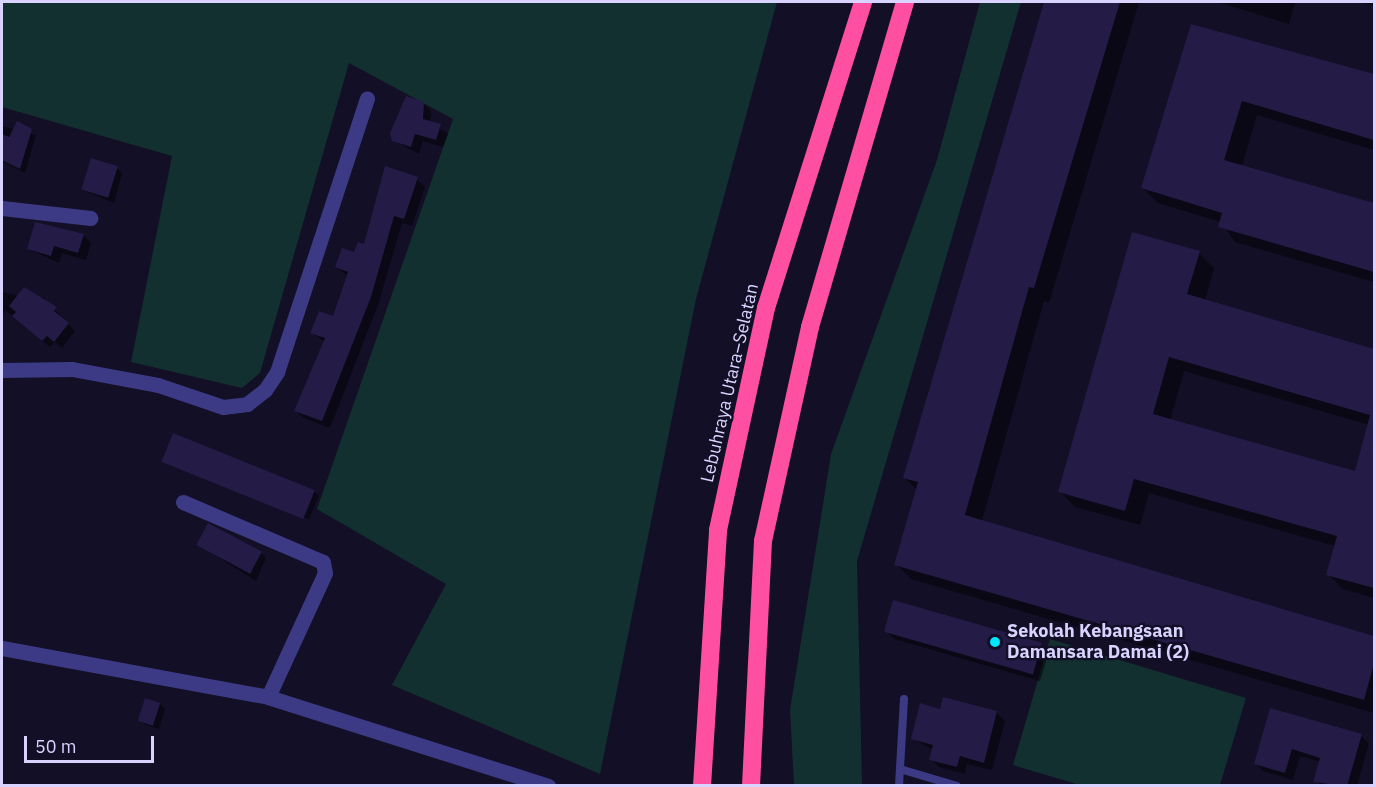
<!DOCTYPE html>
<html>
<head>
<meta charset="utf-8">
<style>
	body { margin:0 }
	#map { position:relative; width:1376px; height:787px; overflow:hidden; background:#130f26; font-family:"IBM Plex Sans",sans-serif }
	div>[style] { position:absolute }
	.green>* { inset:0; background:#12302f }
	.shadow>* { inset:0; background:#0007 }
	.building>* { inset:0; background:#241b47; transform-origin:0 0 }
	.lane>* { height:8px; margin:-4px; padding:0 4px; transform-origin:4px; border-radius:4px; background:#3d3a85 }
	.street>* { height:15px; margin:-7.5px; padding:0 7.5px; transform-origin:7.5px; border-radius:7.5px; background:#3d3a85 }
	.highway>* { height:18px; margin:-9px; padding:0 9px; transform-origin:9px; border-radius:9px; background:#ff4fa3 }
	.dots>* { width:16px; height:16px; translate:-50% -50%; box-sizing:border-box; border:3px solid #130f26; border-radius:50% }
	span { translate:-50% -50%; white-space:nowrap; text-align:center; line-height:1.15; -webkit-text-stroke:4.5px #130f26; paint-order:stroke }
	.street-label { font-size:18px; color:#d9d4ff }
	.poi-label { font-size:18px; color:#d9d4ff; font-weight:700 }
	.left { translate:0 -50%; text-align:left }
	.frame { position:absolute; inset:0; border:3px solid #d9d4ff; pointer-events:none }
	.scale { position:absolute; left:24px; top:736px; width:130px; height:27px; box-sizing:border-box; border:3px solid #d9d4ff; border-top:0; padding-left:8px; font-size:18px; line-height:21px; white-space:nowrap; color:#d9d4ff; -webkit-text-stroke:4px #130f26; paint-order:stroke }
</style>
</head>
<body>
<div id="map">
	<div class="green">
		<div style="clip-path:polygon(2px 2px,777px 2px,696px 299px,600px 774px,392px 685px,446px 584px,317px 509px,453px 119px,349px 63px,260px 373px,242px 388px,131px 362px,172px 156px,2px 107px)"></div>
		<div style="clip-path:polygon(980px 2px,1021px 2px,857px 561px,862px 785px,794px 785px,790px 710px,831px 454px,937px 160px)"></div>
		<div style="clip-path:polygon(1050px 639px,1246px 698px,1220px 785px,1080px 785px,1013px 765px)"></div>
	</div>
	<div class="shadow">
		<div style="clip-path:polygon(1044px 2px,1139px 2px,1049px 303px,1044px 301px,982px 521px,1374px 637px,1374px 713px,911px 579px,896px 564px,917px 490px,904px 477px)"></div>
		<div style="clip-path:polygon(1217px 2px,1295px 2px,1289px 24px)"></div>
		<div style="clip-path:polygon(1360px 2px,1374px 2px,1374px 6px)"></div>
		<div style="clip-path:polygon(1192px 26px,1374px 77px,1374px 150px,1257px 115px,1242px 166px,1374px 205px,1374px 282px,1235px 242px,1221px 222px,1158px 203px,1143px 188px)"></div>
		<div style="clip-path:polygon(423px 103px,431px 111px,430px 123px,448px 134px,443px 147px,423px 141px,419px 154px,393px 140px)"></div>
		<div style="clip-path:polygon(2px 126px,36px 135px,25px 173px,2px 161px)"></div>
		<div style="clip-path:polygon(117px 168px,122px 173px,114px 203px,83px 190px)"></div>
		<div style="clip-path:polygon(417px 179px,425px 187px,412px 226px,402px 223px,378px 305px,330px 428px,304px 418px,296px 411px,325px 342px,312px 333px,334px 318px,348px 276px,337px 267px,365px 246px)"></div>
		<div style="clip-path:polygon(83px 235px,91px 243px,86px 260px,62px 253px,59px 263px,29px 249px)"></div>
		<div style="clip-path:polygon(evenodd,1199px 253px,1214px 268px,1205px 301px,1374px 350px,1374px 598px,1343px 589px,1328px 574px,1335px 546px,1149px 493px,1140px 525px,1075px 507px,1059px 491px,1199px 253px,1184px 371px,1369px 425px,1356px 473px,1170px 421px,1184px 371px)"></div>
		<div style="clip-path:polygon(2px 292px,39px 301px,43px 297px,75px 331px,62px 348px,55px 342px,50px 347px,5px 310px,2px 320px)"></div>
		<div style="clip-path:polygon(164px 461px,314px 491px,319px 496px,309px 519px)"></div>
		<div style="clip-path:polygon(199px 545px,261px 553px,266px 558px,256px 581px)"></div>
		<div style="clip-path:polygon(886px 631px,1041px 644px,1049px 652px,1040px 681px,894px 639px)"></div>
		<div style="clip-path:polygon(944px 699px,997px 713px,1005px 721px,992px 770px,967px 764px,965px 774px,939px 767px,931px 759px,933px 750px,913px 739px,941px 711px)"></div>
		<div style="clip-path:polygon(160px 704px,165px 709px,159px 729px,146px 725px,140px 720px)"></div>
		<div style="clip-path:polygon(1271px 710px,1361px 736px,1369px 743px,1357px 786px,1319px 786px,1321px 762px,1300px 756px,1293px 780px,1263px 771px,1255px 763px)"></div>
	</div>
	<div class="building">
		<div style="clip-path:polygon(1044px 2px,1120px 2px,1034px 288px,1029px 287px,965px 515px,1374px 636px,1374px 663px,1364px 700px,894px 565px,918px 482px,903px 478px)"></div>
		<div style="clip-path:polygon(1191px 24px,1374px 74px,1374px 140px,1242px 101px,1224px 160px,1374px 203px,1374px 272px,1218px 227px,1222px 213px,1141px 188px)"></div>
		<div style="clip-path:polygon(406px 96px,424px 102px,423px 119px,441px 124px,436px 140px,415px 134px,411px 147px,392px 141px,390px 133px)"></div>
		<div style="clip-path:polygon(17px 121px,32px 129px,20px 169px,2px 160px,2px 134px,9px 137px)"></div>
		<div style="left:91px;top:158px;width:28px;height:33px;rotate:17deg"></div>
		<div style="clip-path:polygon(385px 166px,418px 177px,404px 219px,394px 216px,371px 297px,322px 421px,294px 411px,325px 338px,310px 333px,319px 311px,333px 316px,348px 272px,335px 267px,342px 248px,354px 252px,358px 242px,364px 244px)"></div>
		<div style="clip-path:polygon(35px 222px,84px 234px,78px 253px,54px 246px,51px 256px,27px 249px)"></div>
		<div style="clip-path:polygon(evenodd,1132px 232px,1200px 251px,1187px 294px,1374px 349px,1374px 588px,1326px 575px,1337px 536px,1134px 479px,1125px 511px,1058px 492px,1132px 232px,1169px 357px,1370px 415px,1355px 471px,1153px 414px,1169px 357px)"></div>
		<div style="clip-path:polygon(24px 287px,57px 307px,54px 311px,69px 323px,54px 342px,47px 336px,42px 341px,12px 316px,16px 312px,9px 306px)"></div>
		<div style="left:173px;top:433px;width:153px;height:31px;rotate:22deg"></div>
		<div style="left:208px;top:523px;width:61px;height:25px;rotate:28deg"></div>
		<div style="left:893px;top:600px;width:155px;height:33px;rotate:16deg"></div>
		<div style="clip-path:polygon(943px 697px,997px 711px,984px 763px,960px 756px,957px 767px,929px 760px,933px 745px,911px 739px,920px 703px,940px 709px)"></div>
		<div style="left:145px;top:698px;width:16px;height:24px;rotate:18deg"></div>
		<div style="clip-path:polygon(1270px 708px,1362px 734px,1347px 786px,1313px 782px,1320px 758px,1292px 749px,1285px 773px,1254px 764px)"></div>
	</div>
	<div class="lane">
		<div style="left:904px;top:699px;width:70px;rotate:93.3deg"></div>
		<div style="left:900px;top:769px;width:59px;rotate:16.6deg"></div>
		<div style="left:899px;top:786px;width:17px;rotate:-87deg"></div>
	</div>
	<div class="street">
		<div style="left:2px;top:208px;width:89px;rotate:6.5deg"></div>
		<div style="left:2px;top:370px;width:70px;rotate:-0.8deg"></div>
		<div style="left:72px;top:369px;width:87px;rotate:10.5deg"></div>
		<div style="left:158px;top:385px;width:69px;rotate:18.7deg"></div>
		<div style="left:223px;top:407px;width:24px;rotate:-7deg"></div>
		<div style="left:247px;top:404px;width:23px;rotate:-38deg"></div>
		<div style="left:265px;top:390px;width:22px;rotate:-56deg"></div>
		<div style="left:277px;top:372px;width:288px;rotate:-71.8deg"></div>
		<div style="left:183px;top:502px;width:152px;rotate:23.2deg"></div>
		<div style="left:323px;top:562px;width:11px;rotate:80deg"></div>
		<div style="left:325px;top:573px;width:136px;rotate:114.7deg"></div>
		<div style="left:2px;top:648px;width:270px;rotate:10.4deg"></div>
		<div style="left:268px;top:697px;width:294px;rotate:17.6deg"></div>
	</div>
	<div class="highway">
		<div style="left:702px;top:786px;width:256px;rotate:-86.4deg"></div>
		<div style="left:718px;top:530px;width:227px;rotate:-77.8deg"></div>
		<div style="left:766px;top:308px;width:321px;rotate:-72.4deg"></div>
		<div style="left:751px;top:786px;width:245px;rotate:-87.2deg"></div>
		<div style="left:763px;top:541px;width:219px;rotate:-77.6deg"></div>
		<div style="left:810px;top:327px;width:339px;rotate:-73.7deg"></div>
	</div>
	<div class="dots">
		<div style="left:995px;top:642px;background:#00e5ff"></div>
	</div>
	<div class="street-label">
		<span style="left:730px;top:383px;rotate:-77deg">Lebuhraya Utara–Selatan</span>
	</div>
	<div class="poi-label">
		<span class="left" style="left:1007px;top:642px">Sekolah Kebangsaan<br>Damansara Damai (2)</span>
	</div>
	<div class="frame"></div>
	<div class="scale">50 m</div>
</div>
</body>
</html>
